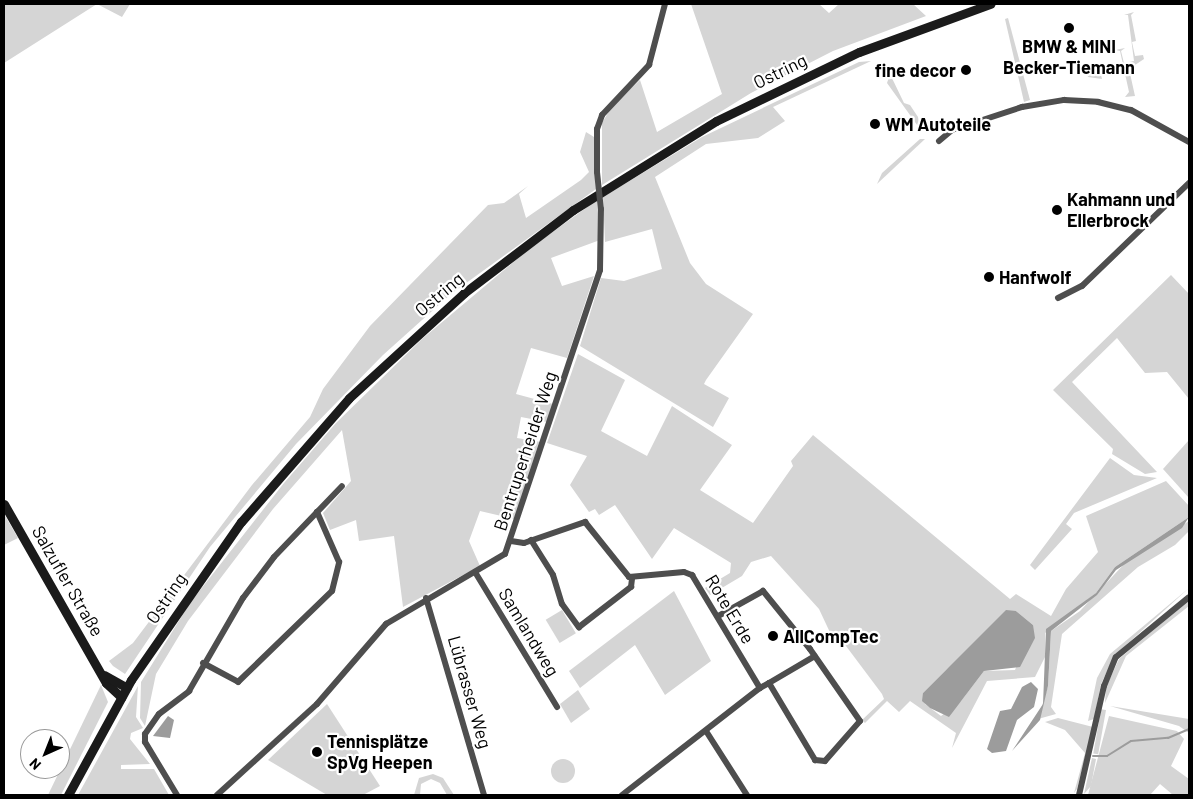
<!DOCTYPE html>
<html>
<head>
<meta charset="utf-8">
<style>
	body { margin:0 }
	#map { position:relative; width:1193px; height:799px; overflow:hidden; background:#fff; font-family:Barlow,sans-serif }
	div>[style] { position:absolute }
	.green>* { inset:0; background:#d5d5d5; transform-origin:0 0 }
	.round { border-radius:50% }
	.water>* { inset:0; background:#9c9c9c }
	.stream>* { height:2px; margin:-1px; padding:0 1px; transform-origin:1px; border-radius:1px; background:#9c9c9c }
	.minor>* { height:6px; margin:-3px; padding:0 3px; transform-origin:3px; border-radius:3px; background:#4e4e4e }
	.secondary>* { height:9px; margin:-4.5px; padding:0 4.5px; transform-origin:4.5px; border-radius:4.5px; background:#1b1b1b }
	.minor-bridge>* { height:6px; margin:-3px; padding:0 3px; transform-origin:3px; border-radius:3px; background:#4e4e4e }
	.dots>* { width:14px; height:14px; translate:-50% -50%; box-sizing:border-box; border:2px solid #fff; border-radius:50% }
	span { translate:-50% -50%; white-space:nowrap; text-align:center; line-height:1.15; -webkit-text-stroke:4.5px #fff; paint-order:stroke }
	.poi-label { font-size:18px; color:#000; font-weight:700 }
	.right { translate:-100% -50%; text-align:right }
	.left { translate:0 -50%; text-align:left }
	.street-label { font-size:18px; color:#000 }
	.frame { position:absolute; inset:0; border:5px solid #000; pointer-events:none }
	.north { position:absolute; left:20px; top:729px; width:50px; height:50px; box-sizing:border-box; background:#fff; border:1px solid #999; border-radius:50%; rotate:224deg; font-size:14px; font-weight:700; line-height:20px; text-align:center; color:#000 }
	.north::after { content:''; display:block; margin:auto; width:18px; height:22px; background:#000; clip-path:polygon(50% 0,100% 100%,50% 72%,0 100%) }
</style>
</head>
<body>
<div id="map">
	<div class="green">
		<div style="clip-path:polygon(4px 4px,130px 4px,122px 17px,97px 4px,4px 63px)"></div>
		<div style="clip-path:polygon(691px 4px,819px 4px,829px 13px,839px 4px,913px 4px,926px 16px,833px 51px,751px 93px,602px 185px,602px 123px,612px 106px,640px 80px,657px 132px,722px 94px)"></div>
		<div style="clip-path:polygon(1134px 12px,1131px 15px,1136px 41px,1132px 42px,1135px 56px,1143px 55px,1144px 59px,1129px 69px,1135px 96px,1125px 97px,1129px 92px,1120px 51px,1115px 50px,1125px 48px,1121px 51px,1124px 63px,1134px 61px,1128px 15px,1124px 15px)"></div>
		<div style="clip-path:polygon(1008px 18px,1030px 100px,1024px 102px,1005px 19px)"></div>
		<div style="clip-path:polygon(871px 61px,773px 107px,785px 121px,758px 138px,706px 144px,655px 177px,690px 263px,706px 284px,753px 314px,706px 380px,704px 384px,729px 398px,713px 427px,580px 346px,601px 278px,624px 281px,662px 269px,652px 229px,605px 242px,603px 197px,702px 137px,859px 62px)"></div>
		<div style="clip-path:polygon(1098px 63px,1102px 79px,1088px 77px,1085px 66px)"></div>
		<div style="clip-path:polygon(890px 74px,904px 103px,910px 105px,918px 117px,920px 129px,887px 83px)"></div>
		<div style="clip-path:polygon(586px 132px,594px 137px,596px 189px,451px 294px,383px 355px,296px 444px,210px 547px,125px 674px,113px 666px,109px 661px,133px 643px,252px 485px,310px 417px,323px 389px,370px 326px,488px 205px,504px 203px,528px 186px,519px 194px,526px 218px,581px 180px,589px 172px,580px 152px)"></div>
		<div style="clip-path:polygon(920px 139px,925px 139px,877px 184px,882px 173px)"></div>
		<div style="clip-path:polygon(597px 200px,600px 240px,551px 258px,562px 286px,594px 276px,567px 358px,531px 348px,516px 394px,553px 404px,547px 422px,521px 417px,517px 438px,541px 442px,514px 519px,480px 511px,469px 541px,480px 566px,403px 607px,394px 536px,359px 541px,356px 520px,330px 530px,323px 513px,351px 481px,342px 430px,273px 509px,188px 621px,156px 674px,145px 726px,140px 718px,141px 682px,190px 603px,284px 483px,336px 423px,422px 339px,529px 249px)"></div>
		<div style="clip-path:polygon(1171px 275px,1189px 294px,1189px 399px,1167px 372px,1145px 373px,1117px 338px,1072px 382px,1157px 472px,1145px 474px,1112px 454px,1113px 449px,1053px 390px)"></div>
		<div style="clip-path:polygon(evenodd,578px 354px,625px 380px,601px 431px,647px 456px,672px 406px,732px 445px,700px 490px,753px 523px,793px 466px,791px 461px,813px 435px,1010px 599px,1016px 594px,1051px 616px,1066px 589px,1098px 552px,1086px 516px,1166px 481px,1189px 506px,1189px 517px,1115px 567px,1096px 593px,1045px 633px,1045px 657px,1035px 677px,987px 681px,952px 748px,956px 733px,910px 701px,899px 712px,887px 701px,865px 723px,862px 720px,884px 699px,882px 694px,846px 646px,834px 641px,819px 609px,771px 556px,751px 562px,742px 576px,710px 595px,705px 588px,730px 573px,731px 563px,674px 528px,652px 559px,615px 505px,599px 515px,595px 509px,589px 512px,570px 485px,587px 456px,547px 443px,578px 354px,1016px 611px,1033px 625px,1015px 670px,984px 671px,961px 701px,941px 716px,925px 704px,923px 693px,946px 670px,1016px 611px)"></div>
		<div style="clip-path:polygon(1189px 440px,1189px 498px,1163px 469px)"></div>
		<div style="clip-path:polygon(1110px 458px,1134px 475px,1157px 478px,1074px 513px,1066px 524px,1072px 529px,1035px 570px,1030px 565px)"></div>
		<div style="clip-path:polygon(4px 514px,18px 538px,4px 545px)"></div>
		<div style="clip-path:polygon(1189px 521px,1189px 531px,1175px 545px,1138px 567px,1062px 634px,1051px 707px,1056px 714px,1038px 719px,1048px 686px,1051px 631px,1080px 611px,1128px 560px)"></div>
		<div style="clip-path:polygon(1189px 588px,1114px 656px,1101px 684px,1094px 719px,1088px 721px,1097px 678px,1110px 654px)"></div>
		<div style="clip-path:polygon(674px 591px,711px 661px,665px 695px,635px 645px,580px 688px,569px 671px)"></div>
		<div style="clip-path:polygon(1189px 600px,1189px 606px,1126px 656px,1105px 703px,1106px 687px,1119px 659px)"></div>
		<div style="left:562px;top:610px;width:27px;height:19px;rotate:59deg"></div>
		<div style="clip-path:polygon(101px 685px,108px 702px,61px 795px,48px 795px)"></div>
		<div style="clip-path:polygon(138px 686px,136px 717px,143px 728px,131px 733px,130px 739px,150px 764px,121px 765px,121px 769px,154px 769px,169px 795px,78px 795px)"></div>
		<div style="clip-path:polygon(578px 690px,590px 709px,571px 723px,560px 704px)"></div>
		<div style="clip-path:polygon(327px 704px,380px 786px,363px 795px,327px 795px,268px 760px)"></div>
		<div style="clip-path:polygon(1110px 706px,1189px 719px,1189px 733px,1179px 726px)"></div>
		<div style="left:1106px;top:710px;width:45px;height:5px;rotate:100deg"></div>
		<div style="clip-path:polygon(1109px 716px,1177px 731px,1184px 739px,1171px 766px,1189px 779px,1189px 795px,1173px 795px,1160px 784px,1150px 795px,1088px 795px)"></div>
		<div style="clip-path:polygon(1058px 718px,1093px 727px,1077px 789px,1074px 793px,1085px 753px,1065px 730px,1045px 722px)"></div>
		<div style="clip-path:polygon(1092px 758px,1096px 759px,1091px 786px,1084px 794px)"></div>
		<div class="round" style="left:551px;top:759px;width:24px;height:24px"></div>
		<div style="clip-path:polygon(433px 774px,443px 778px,454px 795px,447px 795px,440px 783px,431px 779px,421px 784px,420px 795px,414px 795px,419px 778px)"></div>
	</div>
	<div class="water">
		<div style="clip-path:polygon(1189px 517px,1182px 528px,1116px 570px,1097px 595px,1051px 631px,1048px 686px,1040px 720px,1012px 751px,1043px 704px,1046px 629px,1096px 593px,1115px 567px)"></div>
		<div style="clip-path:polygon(1006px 610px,1016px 611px,1033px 625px,1035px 638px,1020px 667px,984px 671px,949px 717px,930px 708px,922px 701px,923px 693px)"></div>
		<div style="clip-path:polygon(1031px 682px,1038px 689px,1034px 707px,1017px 720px,1006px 751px,992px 753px,987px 749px,1000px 711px,1011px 709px,1022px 687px)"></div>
		<div style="clip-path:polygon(168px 716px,174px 720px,170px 738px,153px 736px)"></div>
	</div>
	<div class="stream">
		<div style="left:1093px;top:756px;width:14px"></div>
		<div style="left:1107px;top:756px;width:28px;rotate:-32deg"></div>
		<div style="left:1131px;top:741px;width:37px;rotate:-5deg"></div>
		<div style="left:1168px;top:738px;width:23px;rotate:-23deg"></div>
	</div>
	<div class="minor">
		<div style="left:939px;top:141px;width:17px;rotate:-40deg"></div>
		<div style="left:952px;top:130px;width:74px;rotate:-18.2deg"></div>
		<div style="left:1022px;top:107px;width:43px;rotate:-9.5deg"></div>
		<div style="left:1064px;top:100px;width:34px;rotate:3deg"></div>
		<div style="left:1098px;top:102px;width:34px;rotate:14deg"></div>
		<div style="left:1131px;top:110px;width:66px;rotate:28.9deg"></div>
		<div style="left:597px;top:172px;width:43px;rotate:-90deg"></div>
		<div style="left:597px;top:129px;width:15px;rotate:-70deg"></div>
		<div style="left:602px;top:115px;width:69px;rotate:-46.8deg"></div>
		<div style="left:649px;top:65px;width:63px;rotate:-75.3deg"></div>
		<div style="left:1058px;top:298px;width:27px;rotate:-27deg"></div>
		<div style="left:1082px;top:286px;width:149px;rotate:-43.9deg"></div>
		<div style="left:531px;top:540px;width:41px;rotate:57.8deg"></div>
		<div style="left:553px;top:575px;width:30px;rotate:73deg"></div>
		<div style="left:562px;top:604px;width:29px;rotate:54deg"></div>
		<div style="left:579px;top:627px;width:66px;rotate:-37.6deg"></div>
		<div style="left:631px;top:587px;width:8px;rotate:-83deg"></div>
		<div style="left:511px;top:541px;width:13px;rotate:9deg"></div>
		<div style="left:524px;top:543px;width:65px;rotate:-19deg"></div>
		<div style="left:585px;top:522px;width:70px;rotate:51.3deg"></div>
		<div style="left:629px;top:577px;width:55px;rotate:-5.2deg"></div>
		<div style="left:684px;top:572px;width:9px;rotate:21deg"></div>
		<div style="left:692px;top:575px;width:132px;rotate:59deg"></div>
		<div style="left:760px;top:688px;width:10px;rotate:-29deg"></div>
		<div style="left:769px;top:683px;width:90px;rotate:59.1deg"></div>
		<div style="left:815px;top:760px;width:10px;rotate:6deg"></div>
		<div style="left:825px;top:761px;width:53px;rotate:-48.8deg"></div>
		<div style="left:860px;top:721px;width:88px;rotate:-124.8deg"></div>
		<div style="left:810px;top:649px;width:75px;rotate:-129deg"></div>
		<div style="left:763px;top:591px;width:51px;rotate:150.9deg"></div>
		<div style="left:475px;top:572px;width:158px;rotate:58.7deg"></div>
		<div style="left:426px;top:598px;width:205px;rotate:73.6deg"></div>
		<div style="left:203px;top:663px;width:40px;rotate:28deg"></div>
		<div style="left:238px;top:682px;width:131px;rotate:-44.1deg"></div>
		<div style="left:332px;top:591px;width:30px;rotate:-76deg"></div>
		<div style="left:339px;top:562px;width:55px;rotate:-113.7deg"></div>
		<div style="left:769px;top:683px;width:53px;rotate:-30.4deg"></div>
		<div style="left:706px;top:731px;width:76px;rotate:57.4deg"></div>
		<div style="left:177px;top:795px;width:62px;rotate:-121.1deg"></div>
		<div style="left:145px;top:742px;width:8px;rotate:-90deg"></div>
		<div style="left:145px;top:734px;width:24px;rotate:-55deg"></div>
		<div style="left:159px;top:714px;width:38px;rotate:-37deg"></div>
		<div style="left:189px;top:691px;width:108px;rotate:-59.9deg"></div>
		<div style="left:243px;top:598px;width:51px;rotate:-52.9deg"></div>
		<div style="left:274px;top:557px;width:98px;rotate:-46.2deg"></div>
		<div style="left:217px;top:795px;width:135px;rotate:-42.3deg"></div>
		<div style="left:317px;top:704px;width:106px;rotate:-49.2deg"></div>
		<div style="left:386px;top:624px;width:138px;rotate:-30.5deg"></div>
		<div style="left:505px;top:554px;width:299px;rotate:-71.5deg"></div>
		<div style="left:600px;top:270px;width:61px;rotate:-89.1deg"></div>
		<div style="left:622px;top:795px;width:175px;rotate:-37.8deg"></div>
		<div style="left:1079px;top:795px;width:112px;rotate:-77.1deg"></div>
		<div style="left:1104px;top:686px;width:31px;rotate:-68deg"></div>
		<div style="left:1116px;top:657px;width:94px;rotate:-39.4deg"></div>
	</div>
	<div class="secondary">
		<div style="left:4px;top:504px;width:206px;rotate:60.3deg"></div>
		<div style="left:106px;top:683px;width:21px;rotate:43deg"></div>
		<div style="left:104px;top:675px;width:26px;rotate:29deg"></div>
		<div style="left:68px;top:795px;width:131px;rotate:-61.3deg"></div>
		<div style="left:131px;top:680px;width:193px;rotate:-55.2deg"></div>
		<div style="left:241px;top:522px;width:164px;rotate:-48.9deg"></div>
		<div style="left:349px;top:398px;width:156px;rotate:-42.4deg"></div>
		<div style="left:464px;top:293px;width:137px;rotate:-37.3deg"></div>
		<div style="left:573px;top:210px;width:168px;rotate:-31.9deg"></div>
		<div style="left:716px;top:121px;width:159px;rotate:-25.8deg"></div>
		<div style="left:859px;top:52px;width:140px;rotate:-20.1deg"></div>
	</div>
	<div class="minor-bridge">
		<div style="left:597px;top:172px;width:37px;rotate:84deg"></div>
	</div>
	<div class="dots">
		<div style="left:1069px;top:28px;background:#000"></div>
		<div style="left:966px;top:70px;background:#000"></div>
		<div style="left:875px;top:124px;background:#000"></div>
		<div style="left:1057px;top:210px;background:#000"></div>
		<div style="left:989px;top:277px;background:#000"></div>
		<div style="left:773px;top:636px;background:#000"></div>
		<div style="left:317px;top:752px;background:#000"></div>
	</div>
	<div class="poi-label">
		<span style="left:1069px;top:57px">BMW &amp; MINI<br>Becker-Tiemann</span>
		<span class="right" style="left:956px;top:70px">fine decor</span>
		<span class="left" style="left:885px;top:124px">WM Autoteile</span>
		<span class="left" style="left:1067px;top:210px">Kahmann und<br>Ellerbrock</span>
		<span class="left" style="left:999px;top:277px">Hanfwolf</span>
		<span class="left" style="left:783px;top:636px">AllCompTec</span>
		<span class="left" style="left:327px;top:752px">Tennisplätze<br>SpVg Heepen</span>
	</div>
	<div class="street-label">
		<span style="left:780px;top:71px;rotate:-26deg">Ostring</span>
		<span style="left:439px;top:294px;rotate:-40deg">Ostring</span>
		<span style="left:525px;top:451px;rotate:-72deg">Bentruperheider Weg</span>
		<span style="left:68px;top:581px;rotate:60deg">Salzufler Straße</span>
		<span style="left:166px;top:598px;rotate:-56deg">Ostring</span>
		<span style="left:730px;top:609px;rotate:59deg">Rote Erde</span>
		<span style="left:529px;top:632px;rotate:59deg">Samlandweg</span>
		<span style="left:470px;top:692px;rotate:74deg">Lübrasser Weg</span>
	</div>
	<div class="frame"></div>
	<div class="north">N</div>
</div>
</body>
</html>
